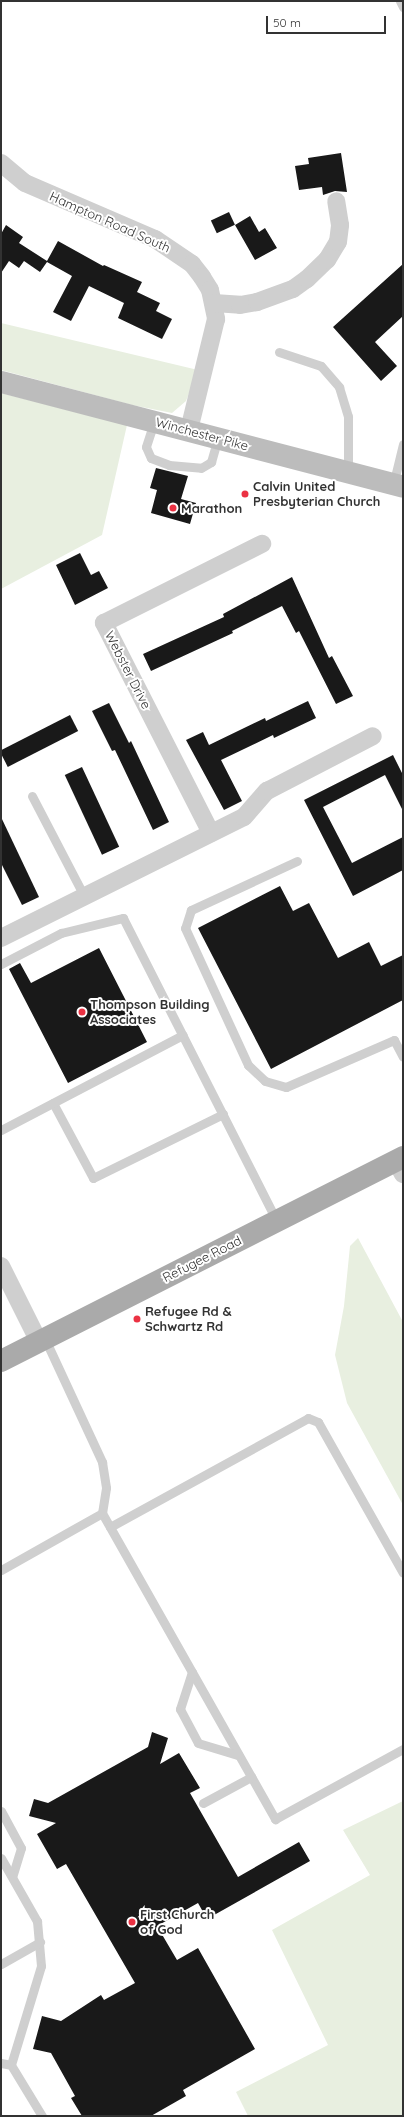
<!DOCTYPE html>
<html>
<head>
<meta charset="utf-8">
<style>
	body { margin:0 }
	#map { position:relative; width:404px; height:2117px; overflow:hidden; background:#fff; font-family:Quicksand,sans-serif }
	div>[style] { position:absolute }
	.green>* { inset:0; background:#e8efe0 }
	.building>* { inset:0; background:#191919; transform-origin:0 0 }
	.lane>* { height:9px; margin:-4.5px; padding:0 4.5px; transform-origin:4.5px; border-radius:4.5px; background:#cfcfcf }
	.street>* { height:18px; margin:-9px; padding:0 9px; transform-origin:9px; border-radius:9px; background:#cfcfcf }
	.secondary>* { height:22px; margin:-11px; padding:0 11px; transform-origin:11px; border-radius:11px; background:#bcbcbc }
	.primary>* { height:22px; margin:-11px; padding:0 11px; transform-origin:11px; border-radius:11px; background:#aaa }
	.dots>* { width:11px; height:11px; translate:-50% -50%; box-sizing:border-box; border:2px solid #fff; border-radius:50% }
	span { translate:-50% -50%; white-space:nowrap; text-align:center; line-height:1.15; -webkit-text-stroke:4px #fff; paint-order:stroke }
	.street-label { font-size:13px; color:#323232 }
	.poi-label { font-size:13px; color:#323232; font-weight:700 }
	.left { translate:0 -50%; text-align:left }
	.frame { position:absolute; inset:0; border:2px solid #323232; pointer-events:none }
	.scale { position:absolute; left:266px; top:16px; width:120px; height:18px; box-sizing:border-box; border:2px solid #323232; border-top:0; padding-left:5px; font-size:12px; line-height:14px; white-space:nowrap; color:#323232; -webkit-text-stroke:3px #fff; paint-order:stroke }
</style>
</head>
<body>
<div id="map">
	<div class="green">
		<div style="clip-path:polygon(1px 323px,198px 370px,186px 401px,172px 413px,132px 405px,1px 370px)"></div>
		<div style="clip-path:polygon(1px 393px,127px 425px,102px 535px,1px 589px)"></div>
		<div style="clip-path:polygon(358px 1238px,403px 1322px,403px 1505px,347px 1403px,335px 1355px,344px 1306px,350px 1246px)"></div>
		<div style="clip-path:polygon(403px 1801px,403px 2116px,248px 2116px,236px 2092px,328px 2045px,272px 1930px,370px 1875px,343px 1830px)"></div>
	</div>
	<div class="building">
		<div style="clip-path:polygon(341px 153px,347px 192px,335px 191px,323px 195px,322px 187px,299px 190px,295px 166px,309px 164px,308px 158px)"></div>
		<div style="left:229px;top:212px;width:14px;height:20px;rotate:65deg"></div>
		<div style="clip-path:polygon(250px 216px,259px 232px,265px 228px,277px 248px,255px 260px,235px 225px)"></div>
		<div style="clip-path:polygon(6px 225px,23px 237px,19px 243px,47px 261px,58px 241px,103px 266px,104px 265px,142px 282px,137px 292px,160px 303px,156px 311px,172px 319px,162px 339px,118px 318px,124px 303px,89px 286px,71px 321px,53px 312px,72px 276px,47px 262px,40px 272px,24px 261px,19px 268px,9px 261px,1px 273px,1px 234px)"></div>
		<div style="clip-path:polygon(403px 264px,403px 316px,375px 342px,397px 366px,381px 381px,333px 327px)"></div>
		<div style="clip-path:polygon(156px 468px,188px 476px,181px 499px,196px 503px,190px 524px,151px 513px,157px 490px,150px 488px)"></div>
		<div style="clip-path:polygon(80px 553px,91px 575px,99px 571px,108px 588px,75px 605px,56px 565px)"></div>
		<div style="clip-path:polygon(292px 577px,329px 658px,332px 656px,353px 696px,336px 704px,299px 631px,296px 633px,282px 606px,232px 631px,233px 633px,151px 671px,143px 654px,224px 617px,223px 614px)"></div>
		<div style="clip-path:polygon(308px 701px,316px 718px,274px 738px,273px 735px,221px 760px,242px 801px,224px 810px,186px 740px,203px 732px,209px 745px,265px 718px,266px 721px)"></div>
		<div style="clip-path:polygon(109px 703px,129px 743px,131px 741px,169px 822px,153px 830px,115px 750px,112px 751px,92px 711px)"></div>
		<div style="left:70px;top:715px;width:18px;height:79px;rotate:63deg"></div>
		<div style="clip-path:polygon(393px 755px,403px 775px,403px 811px,385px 775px,323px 807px,352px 863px,403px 837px,403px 870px,353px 896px,304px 800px)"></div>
		<div style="left:82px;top:767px;width:88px;height:19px;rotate:65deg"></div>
		<div style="clip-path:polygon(1px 817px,39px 897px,22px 905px,1px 863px)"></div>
		<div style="clip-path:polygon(280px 886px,293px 911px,309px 903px,338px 958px,369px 942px,381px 966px,403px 955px,403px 1000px,271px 1069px,198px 928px)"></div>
		<div style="clip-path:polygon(99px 948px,147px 1042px,68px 1083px,9px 969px,20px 963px,31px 983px)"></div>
		<div style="clip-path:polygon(152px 1732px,168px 1738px,160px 1764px,179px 1753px,200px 1788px,190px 1793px,238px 1877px,299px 1842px,310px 1861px,207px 1919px,198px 1903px,157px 1926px,177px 1960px,198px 1948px,255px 2049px,183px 2090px,186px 2096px,151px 2116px,82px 2116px,71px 2098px,75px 2096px,51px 2053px,33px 2049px,42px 2016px,61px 2021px,101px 1995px,104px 2000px,135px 1983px,66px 1864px,57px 1869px,37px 1834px,56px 1823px,29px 1816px,34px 1799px,48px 1803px,148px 1747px)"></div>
	</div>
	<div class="lane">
		<div style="left:400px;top:1px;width:7px;rotate:63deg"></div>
		<div style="left:279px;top:352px;width:44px;rotate:18.4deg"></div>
		<div style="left:321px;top:366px;width:28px;rotate:49deg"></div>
		<div style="left:339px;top:387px;width:31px;rotate:73deg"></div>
		<div style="left:348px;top:417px;width:55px;rotate:90deg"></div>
		<div style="left:154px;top:422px;width:26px;rotate:108deg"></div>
		<div style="left:146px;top:447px;width:12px;rotate:66deg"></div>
		<div style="left:151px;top:458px;width:19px;rotate:21deg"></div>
		<div style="left:169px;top:465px;width:32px;rotate:5deg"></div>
		<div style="left:201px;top:468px;width:12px;rotate:-31deg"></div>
		<div style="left:211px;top:462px;width:25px;rotate:-74deg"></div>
		<div style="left:393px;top:485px;width:42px;rotate:-76.3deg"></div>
		<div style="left:32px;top:796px;width:113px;rotate:62.5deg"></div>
		<div style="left:297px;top:861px;width:117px;rotate:155.2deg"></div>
		<div style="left:191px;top:910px;width:19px;rotate:108deg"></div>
		<div style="left:185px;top:928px;width:151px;rotate:65.3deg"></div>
		<div style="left:248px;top:1065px;width:23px;rotate:43deg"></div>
		<div style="left:265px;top:1081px;width:22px;rotate:16deg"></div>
		<div style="left:286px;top:1087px;width:118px;rotate:-23.5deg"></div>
		<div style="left:394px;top:1040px;width:19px;rotate:62deg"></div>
		<div style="left:1px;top:964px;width:68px;rotate:-27.3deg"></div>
		<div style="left:61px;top:933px;width:64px;rotate:-13.6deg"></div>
		<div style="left:123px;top:918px;width:340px;rotate:63.1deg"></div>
		<div style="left:53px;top:1103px;width:85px;rotate:61.9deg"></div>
		<div style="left:93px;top:1178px;width:145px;rotate:-26.2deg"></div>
		<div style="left:1px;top:1130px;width:205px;rotate:-27.6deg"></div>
		<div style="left:45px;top:1339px;width:136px;rotate:65.1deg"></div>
		<div style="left:102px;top:1462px;width:26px;rotate:81deg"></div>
		<div style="left:106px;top:1488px;width:25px;rotate:99deg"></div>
		<div style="left:102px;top:1513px;width:352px;rotate:60.5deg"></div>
		<div style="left:275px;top:1819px;width:146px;rotate:-28.7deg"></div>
		<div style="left:110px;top:1527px;width:226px;rotate:-28.8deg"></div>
		<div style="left:308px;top:1418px;width:11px;rotate:22deg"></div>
		<div style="left:318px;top:1422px;width:173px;rotate:60.6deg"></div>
		<div style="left:1px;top:1570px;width:116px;rotate:-29.4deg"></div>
		<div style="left:192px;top:1672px;width:39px;rotate:108deg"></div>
		<div style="left:180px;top:1709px;width:38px;rotate:62deg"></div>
		<div style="left:198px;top:1743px;width:42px;rotate:16.7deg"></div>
		<div style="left:203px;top:1803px;width:55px;rotate:-28.4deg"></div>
		<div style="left:1px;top:1811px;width:42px;rotate:61.6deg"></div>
		<div style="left:21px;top:1848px;width:30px;rotate:107deg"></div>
		<div style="left:1px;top:1858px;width:73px;rotate:60.3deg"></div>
		<div style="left:37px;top:1921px;width:45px;rotate:84.9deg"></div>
		<div style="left:41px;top:1966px;width:103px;rotate:106.9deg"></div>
		<div style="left:11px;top:2065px;width:60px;rotate:58.7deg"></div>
		<div style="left:1px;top:1964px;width:45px;rotate:-29.4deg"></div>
		<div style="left:1px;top:2063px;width:10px;rotate:11deg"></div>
	</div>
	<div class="street">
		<div style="left:1px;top:163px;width:31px;rotate:40deg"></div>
		<div style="left:25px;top:183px;width:142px;rotate:23.3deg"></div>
		<div style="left:155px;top:239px;width:45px;rotate:34deg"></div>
		<div style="left:192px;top:264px;width:16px;rotate:52deg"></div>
		<div style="left:202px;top:277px;width:15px;rotate:58deg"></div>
		<div style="left:210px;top:290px;width:30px;rotate:78deg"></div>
		<div style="left:216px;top:319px;width:114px;rotate:103.7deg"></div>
		<div style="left:214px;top:303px;width:26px;rotate:4deg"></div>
		<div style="left:240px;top:305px;width:17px;rotate:-10deg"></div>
		<div style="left:257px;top:302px;width:38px;rotate:-20deg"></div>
		<div style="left:293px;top:289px;width:17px;rotate:-36deg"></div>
		<div style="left:307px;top:279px;width:28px;rotate:-44deg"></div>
		<div style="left:327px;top:260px;width:21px;rotate:-59deg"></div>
		<div style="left:338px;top:242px;width:17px;rotate:-83deg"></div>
		<div style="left:340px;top:225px;width:24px;rotate:-99deg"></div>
		<div style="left:211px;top:833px;width:236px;rotate:-117deg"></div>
		<div style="left:104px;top:623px;width:177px;rotate:-26.6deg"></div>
		<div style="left:1px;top:938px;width:271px;rotate:-26.5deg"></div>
		<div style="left:244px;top:817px;width:35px;rotate:-49deg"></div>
		<div style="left:267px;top:791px;width:119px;rotate:-27.4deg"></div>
		<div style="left:396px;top:1161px;width:15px;rotate:62deg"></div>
		<div style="left:1px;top:1266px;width:85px;rotate:63.4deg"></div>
	</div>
	<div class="secondary">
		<div style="left:1px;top:382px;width:415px;rotate:14.6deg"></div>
	</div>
	<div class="primary">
		<div style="left:1px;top:1361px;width:451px;rotate:-26.9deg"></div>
	</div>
	<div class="dots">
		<div style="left:245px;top:494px;background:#eb3243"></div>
		<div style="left:173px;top:508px;background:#eb3243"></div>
		<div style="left:82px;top:1012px;background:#eb3243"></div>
		<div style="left:137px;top:1319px;background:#eb3243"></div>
		<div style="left:132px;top:1922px;background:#eb3243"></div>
	</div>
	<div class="street-label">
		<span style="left:110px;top:222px;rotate:24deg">Hampton Road South</span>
		<span style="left:202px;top:434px;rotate:15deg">Winchester Pike</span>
		<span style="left:128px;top:670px;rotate:63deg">Webster Drive</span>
		<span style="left:202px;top:1259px;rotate:-27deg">Refugee Road</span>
	</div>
	<div class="poi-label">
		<span class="left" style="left:253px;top:494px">Calvin United<br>Presbyterian Church</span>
		<span class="left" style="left:181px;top:508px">Marathon</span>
		<span class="left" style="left:90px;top:1012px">Thompson Building<br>Associates</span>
		<span class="left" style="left:145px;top:1319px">Refugee Rd &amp;<br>Schwartz Rd</span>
		<span class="left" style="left:140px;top:1922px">First Church<br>of God</span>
	</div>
	<div class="frame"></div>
	<div class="scale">50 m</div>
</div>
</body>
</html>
